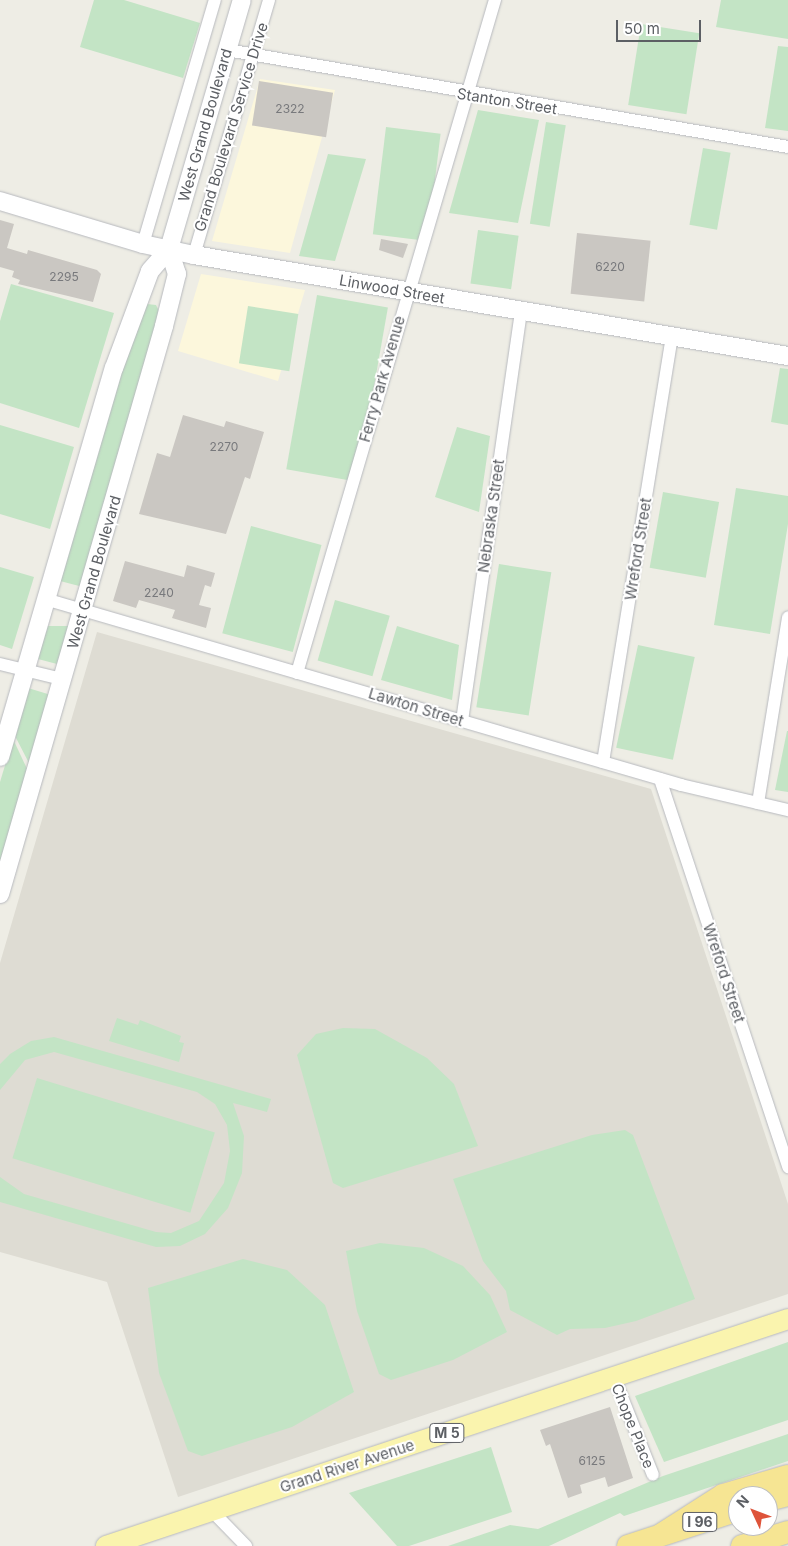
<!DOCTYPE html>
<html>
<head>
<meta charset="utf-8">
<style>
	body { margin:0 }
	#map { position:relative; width:788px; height:1546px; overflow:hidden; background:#eeede5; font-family:Inter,sans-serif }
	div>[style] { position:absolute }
	.commercial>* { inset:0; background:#fcf7dc }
	.education>* { inset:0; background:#dedcd3 }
	.green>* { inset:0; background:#c3e4c5; transform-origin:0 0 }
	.building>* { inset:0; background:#cac7c2; transform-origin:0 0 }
	.roads { filter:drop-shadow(0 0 1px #b7b9be) drop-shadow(0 0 1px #b7b9be) }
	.street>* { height:12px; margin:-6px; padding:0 6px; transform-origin:6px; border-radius:6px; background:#fff }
	.secondary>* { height:18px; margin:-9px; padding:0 9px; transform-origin:9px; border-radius:9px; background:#fff }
	.primary>* { height:20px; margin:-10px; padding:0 10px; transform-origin:10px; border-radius:10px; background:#faf4ae }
	.highway>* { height:22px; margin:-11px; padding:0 11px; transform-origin:11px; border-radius:11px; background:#f6e593 }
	span { translate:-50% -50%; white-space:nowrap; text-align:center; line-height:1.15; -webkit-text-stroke:4px #fff; paint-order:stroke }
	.number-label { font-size:12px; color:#78797c }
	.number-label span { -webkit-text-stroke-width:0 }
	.shield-label span { padding:1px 4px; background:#fff; border:1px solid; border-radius:4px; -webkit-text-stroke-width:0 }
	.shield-label { font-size:14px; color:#5c5f64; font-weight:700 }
	.street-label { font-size:15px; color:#5c5f64 }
	.north { position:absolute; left:728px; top:1486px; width:50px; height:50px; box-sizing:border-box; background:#fff; border:1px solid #bebfc1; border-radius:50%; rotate:313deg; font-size:14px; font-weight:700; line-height:20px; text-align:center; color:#5c5f64 }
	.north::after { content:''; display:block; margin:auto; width:18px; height:22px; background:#de543a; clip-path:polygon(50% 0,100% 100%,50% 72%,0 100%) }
	.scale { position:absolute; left:616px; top:20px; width:85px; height:22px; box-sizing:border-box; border:2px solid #5c5f64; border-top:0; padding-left:6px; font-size:15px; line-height:18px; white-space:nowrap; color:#5c5f64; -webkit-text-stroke:4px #fff; paint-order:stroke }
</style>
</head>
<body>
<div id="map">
	<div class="commercial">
		<div style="clip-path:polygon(260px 79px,335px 90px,290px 253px,212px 241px)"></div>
		<div style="clip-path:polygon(201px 274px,305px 290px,278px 381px,178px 351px)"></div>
	</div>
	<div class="education">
		<div style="clip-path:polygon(97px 632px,651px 789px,788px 1204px,788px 1294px,178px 1497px,107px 1282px,0 1252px,0 963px)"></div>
	</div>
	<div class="green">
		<div style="clip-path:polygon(94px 0,124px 0,200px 23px,183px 78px,80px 47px)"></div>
		<div style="clip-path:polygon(721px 0,788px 0,788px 39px,716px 27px)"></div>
		<div style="left:641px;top:24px;width:59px;height:82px;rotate:9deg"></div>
		<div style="clip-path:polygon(778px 46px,788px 47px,788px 131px,765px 128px)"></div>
		<div style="clip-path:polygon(478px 110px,539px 120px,518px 223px,449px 213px)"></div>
		<div style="left:546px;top:122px;width:20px;height:103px;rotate:9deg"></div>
		<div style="left:386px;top:127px;width:55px;height:108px;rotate:7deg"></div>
		<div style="left:703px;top:148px;width:28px;height:78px;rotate:10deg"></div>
		<div style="clip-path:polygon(328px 154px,366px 159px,335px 261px,299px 256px)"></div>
		<div style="left:478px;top:230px;width:41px;height:54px;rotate:8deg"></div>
		<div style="clip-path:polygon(11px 284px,114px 313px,79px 428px,0 403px,0 321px)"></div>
		<div style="left:317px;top:295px;width:72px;height:177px;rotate:10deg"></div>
		<div style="clip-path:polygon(147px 304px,156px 305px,160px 313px,83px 587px,60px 581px,114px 391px)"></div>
		<div style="left:248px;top:306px;width:51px;height:58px;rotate:9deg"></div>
		<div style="clip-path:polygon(780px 368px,788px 369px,788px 425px,771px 422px)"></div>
		<div style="clip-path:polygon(0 425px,74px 447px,50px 529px,0 514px)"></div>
		<div style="clip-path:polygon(457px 427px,490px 436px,479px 512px,435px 497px)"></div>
		<div style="clip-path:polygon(736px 488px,788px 496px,788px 524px,770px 634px,714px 625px)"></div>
		<div style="left:663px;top:492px;width:57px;height:77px;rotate:10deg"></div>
		<div style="left:251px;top:526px;width:73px;height:111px;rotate:15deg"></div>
		<div style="left:499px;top:564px;width:53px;height:145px;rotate:9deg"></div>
		<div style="clip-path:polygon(0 567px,34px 577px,12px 649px,0 645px)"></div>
		<div style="left:335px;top:600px;width:57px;height:63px;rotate:16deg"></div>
		<div style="clip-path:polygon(45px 626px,71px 626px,57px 664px,38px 659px)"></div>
		<div style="clip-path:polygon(397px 626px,459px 645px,452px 700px,381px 680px)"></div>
		<div style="left:638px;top:645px;width:58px;height:105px;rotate:12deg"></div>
		<div style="clip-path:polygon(28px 688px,51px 695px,31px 767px,14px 734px)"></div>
		<div style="clip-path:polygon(787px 731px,788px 731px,788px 792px,775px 790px)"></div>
		<div style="clip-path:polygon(13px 739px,29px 773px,0 869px,0 782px)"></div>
		<div style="clip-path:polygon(117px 1018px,138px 1025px,140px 1020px,181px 1036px,179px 1042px,184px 1043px,179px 1062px,109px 1041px)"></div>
		<div style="clip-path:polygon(343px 1028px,375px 1029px,427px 1058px,454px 1084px,478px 1146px,343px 1188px,333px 1183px,297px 1055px,316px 1034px)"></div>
		<div style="clip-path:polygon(54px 1037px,271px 1099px,267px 1112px,233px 1103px,244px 1136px,242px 1173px,228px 1208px,205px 1234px,180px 1246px,156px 1247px,0 1202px,0 1177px,24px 1194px,156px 1232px,171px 1233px,199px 1221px,224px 1183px,230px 1151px,227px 1125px,215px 1104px,197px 1092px,54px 1052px,25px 1060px,0 1090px,0 1064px,10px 1054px,31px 1041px)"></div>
		<div style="left:37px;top:1078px;width:186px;height:84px;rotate:17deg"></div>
		<div style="clip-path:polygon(625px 1130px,633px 1135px,695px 1299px,636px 1321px,605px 1328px,570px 1329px,557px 1335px,510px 1310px,506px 1291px,483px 1261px,453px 1179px,592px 1135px)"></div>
		<div style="clip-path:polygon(380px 1243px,424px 1248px,463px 1266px,490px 1295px,507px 1332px,453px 1360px,391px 1380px,379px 1374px,357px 1311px,346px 1251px)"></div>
		<div style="clip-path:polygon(243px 1259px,287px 1270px,325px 1305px,354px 1392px,292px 1427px,202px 1456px,188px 1451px,159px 1373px,148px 1288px)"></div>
		<div style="clip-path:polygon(788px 1342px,788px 1420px,664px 1462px,635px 1396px)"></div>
		<div style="clip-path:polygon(788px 1434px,788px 1461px,624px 1516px,620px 1513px,549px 1546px,448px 1546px,510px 1525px,538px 1529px,663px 1476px)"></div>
		<div style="clip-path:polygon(491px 1447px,512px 1512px,409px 1546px,397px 1546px,349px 1493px)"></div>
	</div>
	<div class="building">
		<div style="left:259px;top:81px;width:75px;height:45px;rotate:9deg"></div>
		<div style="clip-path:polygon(0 220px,14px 224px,7px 248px,27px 254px,28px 250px,97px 270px,101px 274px,93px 302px,18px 284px,20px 280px,12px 277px,14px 271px,0 267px)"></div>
		<div style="left:577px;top:233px;width:74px;height:61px;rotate:6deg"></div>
		<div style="clip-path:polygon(381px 239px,408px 244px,403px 258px,379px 250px)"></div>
		<div style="clip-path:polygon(183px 415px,224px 427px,226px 421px,264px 432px,250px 479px,245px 477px,226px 534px,139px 514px,157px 453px,170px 457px)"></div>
		<div style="clip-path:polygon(125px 561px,184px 577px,187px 565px,215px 573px,211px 587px,205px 585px,199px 605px,211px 608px,206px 628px,172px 618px,175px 610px,139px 600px,136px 608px,113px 601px)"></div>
		<div style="clip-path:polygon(610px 1407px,633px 1478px,608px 1487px,605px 1477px,580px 1485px,582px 1493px,568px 1498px,550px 1444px,546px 1446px,540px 1430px)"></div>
	</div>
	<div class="roads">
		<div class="street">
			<div style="left:227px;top:50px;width:569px;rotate:9.81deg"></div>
			<div style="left:143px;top:244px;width:254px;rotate:-73.6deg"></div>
			<div style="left:194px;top:255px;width:266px;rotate:-73.6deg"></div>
			<div style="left:45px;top:599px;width:663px;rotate:16.3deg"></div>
			<div style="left:681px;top:785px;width:110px;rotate:13.2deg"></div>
			<div style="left:0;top:664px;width:64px;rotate:13.6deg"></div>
			<div style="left:297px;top:673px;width:702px;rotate:-73.61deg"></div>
			<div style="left:462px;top:721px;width:414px;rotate:-81.8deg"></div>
			<div style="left:603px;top:762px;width:431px;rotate:-80.8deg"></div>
			<div style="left:660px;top:779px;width:409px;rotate:71.7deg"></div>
			<div style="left:758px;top:803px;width:188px;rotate:-80.8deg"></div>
			<div style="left:614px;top:1377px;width:105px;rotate:68.3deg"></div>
			<div style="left:212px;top:1511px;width:49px;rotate:45.8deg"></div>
		</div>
		<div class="secondary">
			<div style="left:0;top:201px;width:149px;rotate:16.7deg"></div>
			<div style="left:143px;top:244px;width:52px;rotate:12.2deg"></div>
			<div style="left:194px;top:255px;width:603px;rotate:9.65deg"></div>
			<div style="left:0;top:757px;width:405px;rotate:-73.7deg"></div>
			<div style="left:114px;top:368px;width:103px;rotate:-69.6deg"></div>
			<div style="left:150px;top:271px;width:29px;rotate:-49deg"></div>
			<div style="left:169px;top:249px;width:259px;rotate:-73.7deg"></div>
			<div style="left:0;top:894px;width:591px;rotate:-73.89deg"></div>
			<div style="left:164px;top:326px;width:54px;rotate:-76deg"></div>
			<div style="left:177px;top:274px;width:26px;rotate:-108deg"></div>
		</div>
		<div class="primary">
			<div style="left:106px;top:1546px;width:719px;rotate:-18.41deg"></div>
		</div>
		<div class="highway">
			<div style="left:768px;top:1500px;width:21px;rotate:-14deg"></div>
			<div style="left:662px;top:1534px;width:72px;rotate:-32.6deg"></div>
			<div style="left:723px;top:1495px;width:68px;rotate:-16.3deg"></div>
			<div style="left:628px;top:1546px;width:116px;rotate:-18.1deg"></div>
			<div style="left:742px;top:1546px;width:48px;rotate:-16.9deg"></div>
		</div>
	</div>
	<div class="number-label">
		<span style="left:290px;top:109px">2322</span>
		<span style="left:610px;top:267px">6220</span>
		<span style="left:64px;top:277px">2295</span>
		<span style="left:224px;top:447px">2270</span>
		<span style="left:159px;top:593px">2240</span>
		<span style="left:592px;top:1461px">6125</span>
	</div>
	<div class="shield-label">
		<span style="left:447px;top:1433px">M 5</span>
		<span style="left:700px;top:1522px">I 96</span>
	</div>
	<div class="street-label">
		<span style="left:507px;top:101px;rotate:9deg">Stanton Street</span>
		<span style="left:205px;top:125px;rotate:-74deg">West Grand Boulevard</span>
		<span style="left:231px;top:127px;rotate:-73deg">Grand Boulevard Service Drive</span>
		<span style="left:392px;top:289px;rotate:10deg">Linwood Street</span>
		<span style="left:382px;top:379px;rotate:-74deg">Ferry Park Avenue</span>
		<span style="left:491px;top:516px;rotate:-82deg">Nebraska Street</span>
		<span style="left:638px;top:549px;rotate:-81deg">Wreford Street</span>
		<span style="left:94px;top:572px;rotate:-74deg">West Grand Boulevard</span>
		<span style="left:416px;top:707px;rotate:17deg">Lawton Street</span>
		<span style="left:724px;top:973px;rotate:72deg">Wreford Street</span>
		<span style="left:633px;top:1426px;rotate:68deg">Chope Place</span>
		<span style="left:347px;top:1466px;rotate:-18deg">Grand River Avenue</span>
	</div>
	<div class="north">N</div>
	<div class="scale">50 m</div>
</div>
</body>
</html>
